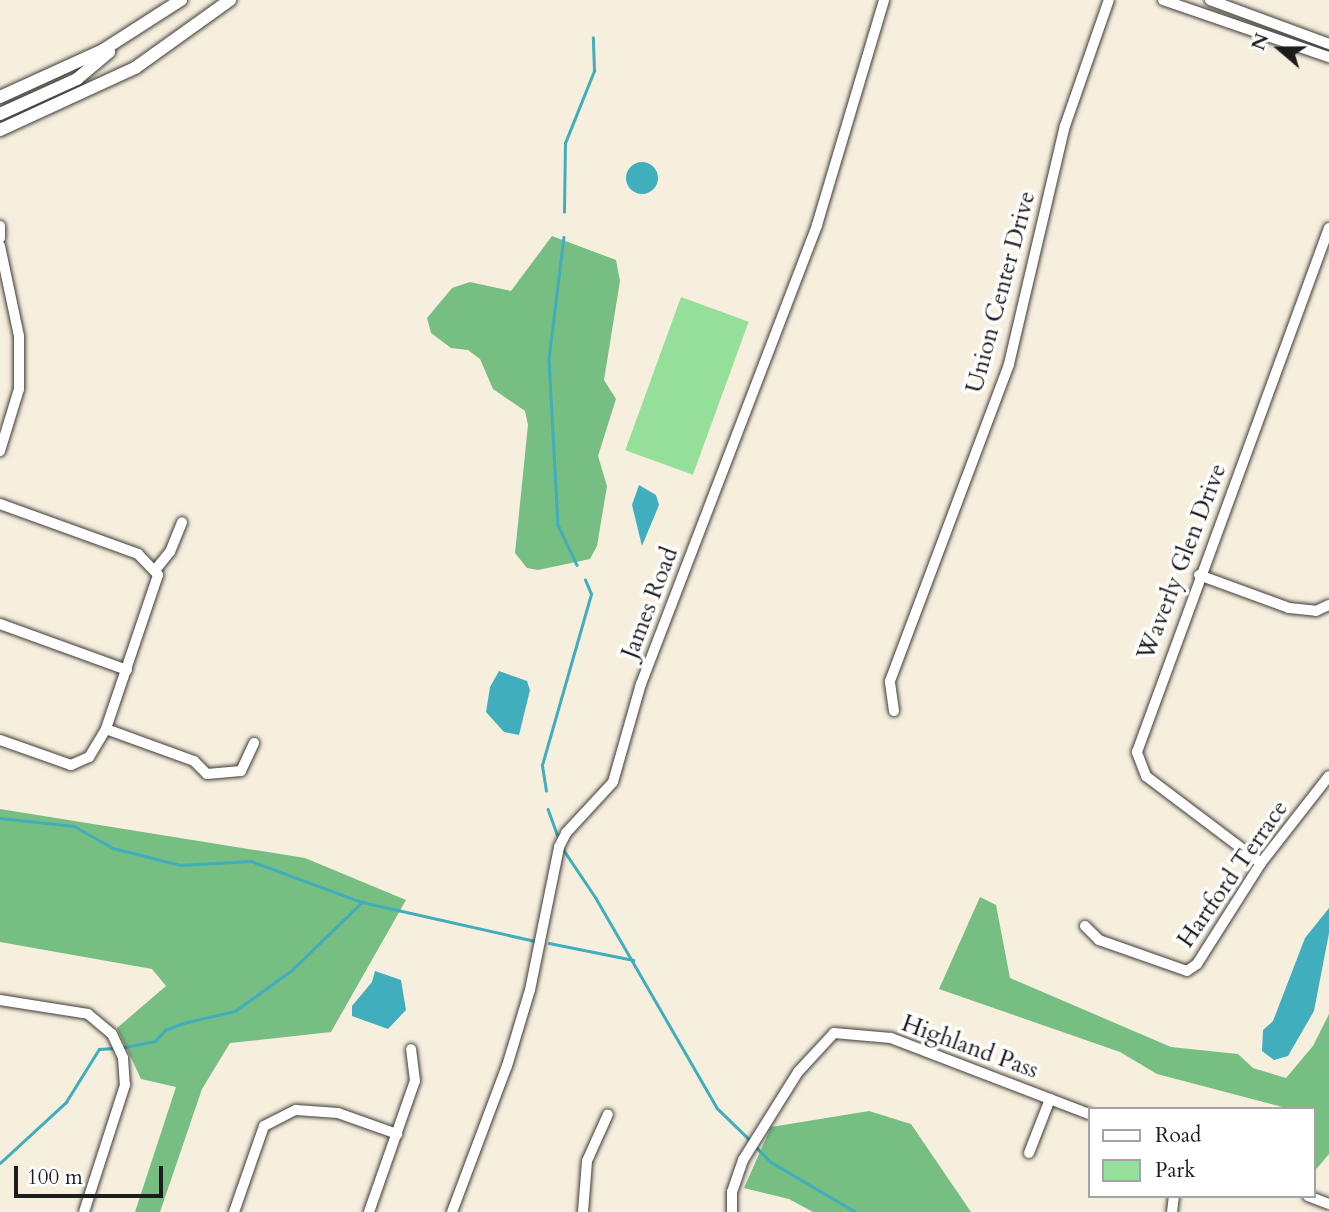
<!DOCTYPE html>
<html>
<head>
<meta charset="utf-8">
<style>
	body { margin:0 }
	#map { position:relative; width:1329px; height:1212px; overflow:hidden; background:#f7efde; font-family:Cardo,serif }
	div>[style] { position:absolute }
	.green>* { inset:0; background:#94df9a; transform-origin:0 0 }
	.forest>* { inset:0; background:#77be82 }
	.water>* { inset:0; background:#40aebd }
	.round { border-radius:50% }
	.stream>* { height:2.5px; margin:-1.25px; padding:0 1.25px; transform-origin:1.25px; border-radius:1.25px; background:#40aebd }
	.roads { filter:drop-shadow(0 0 2px #3d3c39) drop-shadow(0 0 2px #3d3c39) }
	.minor>* { height:10px; margin:-5px; padding:0 5px; transform-origin:5px; border-radius:5px; background:#fff }
	.major>* { height:12px; margin:-6px; padding:0 6px; transform-origin:6px; border-radius:6px; background:#fff }
	span { translate:-50% -50%; white-space:nowrap; text-align:center; line-height:1.15; -webkit-text-stroke:7px #fff; paint-order:stroke }
	.street-label { font-size:24px; color:#1c1c1c }
	.legend { position:absolute; left:1088px; top:1107px; width:228px; height:91px; box-sizing:border-box; background:#fff; border:2px solid #a4a4a4; margin:0; padding:9px 12px; list-style:none; font-size:21px; color:#1c1c1c }
	.legend li { display:flex; align-items:center; gap:14px; height:35px }
	.legend b { width:35px; border:2px solid #a4a4a4 }
	.north { position:absolute; left:1245px; top:14px; width:70px; height:70px; -webkit-text-stroke:5px #fff; paint-order:stroke; rotate:290deg; font-size:19px; font-weight:700; line-height:28px; text-align:center; color:#1c1c1c }
	.north::after { content:''; display:block; margin:auto; width:24px; height:32px; background:#1c1c1c; clip-path:polygon(50% 0,100% 100%,50% 72%,0 100%) }
	.scale { position:absolute; left:14px; top:1166px; width:149px; height:32px; box-sizing:border-box; border:4px solid #1c1c1c; border-top:0; padding-left:9px; font-size:21px; line-height:24px; white-space:nowrap; color:#1c1c1c; -webkit-text-stroke:5px #fff; paint-order:stroke }
</style>
</head>
<body>
<div id="map">
	<div class="green">
		<div style="left:681px;top:297px;width:72px;height:163px;rotate:20deg"></div>
	</div>
	<div class="forest">
		<div style="clip-path:polygon(552px 236px,616px 260px,620px 281px,604px 380px,616px 399px,598px 456px,607px 486px,597px 546px,590px 559px,538px 570px,527px 568px,515px 553px,528px 425px,525px 411px,493px 389px,480px 359px,468px 350px,451px 348px,431px 333px,427px 318px,452px 288px,470px 282px,511px 291px)"></div>
		<div style="clip-path:polygon(0 809px,305px 858px,406px 900px,331px 1032px,230px 1043px,202px 1089px,160px 1212px,135px 1212px,176px 1087px,141px 1079px,117px 1028px,166px 986px,152px 969px,0 942px)"></div>
		<div style="clip-path:polygon(980px 897px,996px 905px,1010px 978px,1171px 1047px,1238px 1054px,1253px 1068px,1286px 1078px,1313px 1046px,1329px 1014px,1329px 1154px,1313px 1173px,1313px 1109px,1290px 1109px,1157px 1074px,1120px 1052px,939px 989px)"></div>
		<div style="clip-path:polygon(869px 1111px,911px 1124px,971px 1212px,813px 1212px,789px 1199px,744px 1188px,771px 1127px)"></div>
	</div>
	<div class="water">
		<div class="round" style="left:626px;top:162px;width:32px;height:32px"></div>
		<div style="clip-path:polygon(639px 485px,656px 495px,659px 505px,642px 546px,632px 505px)"></div>
		<div style="clip-path:polygon(499px 671px,527px 681px,530px 690px,519px 735px,504px 732px,486px 712px,490px 687px)"></div>
		<div style="clip-path:polygon(1329px 908px,1329px 933px,1314px 1011px,1288px 1056px,1274px 1060px,1262px 1051px,1263px 1030px,1273px 1021px,1305px 938px)"></div>
		<div style="clip-path:polygon(375px 971px,401px 980px,406px 1010px,388px 1029px,352px 1016px,352px 1006px,372px 982px)"></div>
	</div>
	<div class="stream">
		<div style="left:564px;top:212px;width:69px;rotate:-89.2deg"></div>
		<div style="left:565px;top:143px;width:78px;rotate:-68.1deg"></div>
		<div style="left:594px;top:71px;width:33px;rotate:-92deg"></div>
		<div style="left:564px;top:237px;width:123px;rotate:97deg"></div>
		<div style="left:549px;top:359px;width:166px;rotate:86.9deg"></div>
		<div style="left:558px;top:525px;width:44px;rotate:64.6deg"></div>
		<div style="left:546px;top:791px;width:26px;rotate:-99deg"></div>
		<div style="left:542px;top:765px;width:178px;rotate:-74deg"></div>
		<div style="left:591px;top:594px;width:15px;rotate:-113deg"></div>
		<div style="left:548px;top:809px;width:27px;rotate:70deg"></div>
		<div style="left:0;top:818px;width:74px;rotate:6.2deg"></div>
		<div style="left:74px;top:826px;width:45px;rotate:29.4deg"></div>
		<div style="left:113px;top:848px;width:69px;rotate:14.2deg"></div>
		<div style="left:180px;top:865px;width:71px;rotate:-3.2deg"></div>
		<div style="left:251px;top:861px;width:118px;rotate:20.3deg"></div>
		<div style="left:362px;top:902px;width:177px;rotate:12.7deg"></div>
		<div style="left:563px;top:849px;width:59px;rotate:56deg"></div>
		<div style="left:596px;top:898px;width:242px;rotate:60deg"></div>
		<div style="left:717px;top:1108px;width:49px;rotate:44.2deg"></div>
		<div style="left:549px;top:943px;width:86px;rotate:11.4deg"></div>
		<div style="left:120px;top:1048px;width:36px;rotate:-11deg"></div>
		<div style="left:155px;top:1041px;width:15px;rotate:-48deg"></div>
		<div style="left:165px;top:1030px;width:19px;rotate:-21deg"></div>
		<div style="left:183px;top:1023px;width:53px;rotate:-13deg"></div>
		<div style="left:235px;top:1011px;width:70px;rotate:-35.7deg"></div>
		<div style="left:292px;top:970px;width:98px;rotate:-44.2deg"></div>
		<div style="left:756px;top:1147px;width:21px;rotate:45deg"></div>
		<div style="left:771px;top:1162px;width:99px;rotate:30.5deg"></div>
		<div style="left:0;top:1163px;width:90px;rotate:-42.7deg"></div>
		<div style="left:66px;top:1102px;width:62px;rotate:-58.1deg"></div>
		<div style="left:99px;top:1049px;width:15px;rotate:-4deg"></div>
	</div>
	<div class="roads">
		<div class="minor">
			<div style="left:1163px;top:0;width:176px;rotate:19deg"></div>
			<div style="left:1210px;top:0;width:127px;rotate:20.3deg"></div>
			<div style="left:0;top:226px;width:12px;rotate:90deg"></div>
			<div style="left:0;top:246px;width:92px;rotate:78.1deg"></div>
			<div style="left:19px;top:336px;width:53px;rotate:90deg"></div>
			<div style="left:19px;top:389px;width:65px;rotate:107deg"></div>
			<div style="left:0;top:504px;width:147px;rotate:19.9deg"></div>
			<div style="left:138px;top:554px;width:29px;rotate:46deg"></div>
			<div style="left:158px;top:575px;width:163px;rotate:108.7deg"></div>
			<div style="left:106px;top:729px;width:33px;rotate:121deg"></div>
			<div style="left:89px;top:757px;width:20px;rotate:156deg"></div>
			<div style="left:71px;top:765px;width:75px;rotate:-160.6deg"></div>
			<div style="left:156px;top:569px;width:22px;rotate:-51deg"></div>
			<div style="left:170px;top:552px;width:32px;rotate:-68deg"></div>
			<div style="left:1199px;top:575px;width:96px;rotate:20.1deg"></div>
			<div style="left:1289px;top:608px;width:27px;rotate:6deg"></div>
			<div style="left:1316px;top:611px;width:14px;rotate:-25deg"></div>
			<div style="left:0;top:624px;width:135px;rotate:19.9deg"></div>
			<div style="left:894px;top:711px;width:30px;rotate:-98deg"></div>
			<div style="left:890px;top:681px;width:339px;rotate:-69.4deg"></div>
			<div style="left:1009px;top:364px;width:244px;rotate:-76.8deg"></div>
			<div style="left:1065px;top:126px;width:133px;rotate:-70.8deg"></div>
			<div style="left:106px;top:729px;width:94px;rotate:20deg"></div>
			<div style="left:194px;top:761px;width:18px;rotate:45deg"></div>
			<div style="left:207px;top:774px;width:34px;rotate:-5deg"></div>
			<div style="left:241px;top:771px;width:31px;rotate:-65deg"></div>
			<div style="left:1261px;top:863px;width:144px;rotate:-142.9deg"></div>
			<div style="left:1146px;top:776px;width:26px;rotate:-111deg"></div>
			<div style="left:1137px;top:752px;width:558px;rotate:-69.88deg"></div>
			<div style="left:1085px;top:926px;width:20px;rotate:45deg"></div>
			<div style="left:1099px;top:940px;width:93px;rotate:19.4deg"></div>
			<div style="left:1187px;top:971px;width:12px;rotate:-35deg"></div>
			<div style="left:1197px;top:964px;width:120px;rotate:-57.6deg"></div>
			<div style="left:1261px;top:863px;width:110px;rotate:-52deg"></div>
			<div style="left:0;top:1000px;width:89px;rotate:9deg"></div>
			<div style="left:88px;top:1014px;width:31px;rotate:40deg"></div>
			<div style="left:112px;top:1034px;width:26px;rotate:65deg"></div>
			<div style="left:123px;top:1058px;width:27px;rotate:86deg"></div>
			<div style="left:125px;top:1085px;width:133px;rotate:107.9deg"></div>
			<div style="left:1029px;top:1153px;width:58px;rotate:-68.7deg"></div>
			<div style="left:1308px;top:1196px;width:22px;rotate:21deg"></div>
			<div style="left:234px;top:1212px;width:91px;rotate:-70.8deg"></div>
			<div style="left:264px;top:1126px;width:36px;rotate:-27deg"></div>
			<div style="left:296px;top:1110px;width:42px;rotate:4.1deg"></div>
			<div style="left:338px;top:1113px;width:63px;rotate:19.6deg"></div>
			<div style="left:369px;top:1212px;width:139px;rotate:-70.7deg"></div>
			<div style="left:415px;top:1081px;width:32px;rotate:-97deg"></div>
			<div style="left:452px;top:1212px;width:156px;rotate:-69.4deg"></div>
			<div style="left:507px;top:1066px;width:79px;rotate:-73.2deg"></div>
			<div style="left:530px;top:990px;width:146px;rotate:-78.5deg"></div>
			<div style="left:559px;top:847px;width:16px;rotate:-63deg"></div>
			<div style="left:566px;top:833px;width:69px;rotate:-47.3deg"></div>
			<div style="left:613px;top:782px;width:102px;rotate:-74.1deg"></div>
			<div style="left:641px;top:684px;width:492px;rotate:-69deg"></div>
			<div style="left:817px;top:225px;width:235px;rotate:-73.4deg"></div>
			<div style="left:583px;top:1212px;width:51px;rotate:-85.5deg"></div>
			<div style="left:587px;top:1161px;width:51px;rotate:-65.9deg"></div>
			<div style="left:732px;top:1212px;width:20px;rotate:-90deg"></div>
			<div style="left:732px;top:1192px;width:34px;rotate:-71deg"></div>
			<div style="left:743px;top:1160px;width:104px;rotate:-58deg"></div>
			<div style="left:798px;top:1072px;width:53px;rotate:-47.3deg"></div>
			<div style="left:834px;top:1033px;width:57px;rotate:5deg"></div>
			<div style="left:891px;top:1038px;width:212px;rotate:21deg"></div>
			<div style="left:1172px;top:1212px;width:16px;rotate:-83deg"></div>
		</div>
		<div class="major">
			<div style="left:0;top:97px;width:113px;rotate:-24.5deg"></div>
			<div style="left:103px;top:50px;width:93px;rotate:-32.7deg"></div>
			<div style="left:0;top:114px;width:85px;rotate:-24.4deg"></div>
			<div style="left:77px;top:79px;width:42px;rotate:-40.2deg"></div>
			<div style="left:0;top:130px;width:149px;rotate:-24.7deg"></div>
			<div style="left:135px;top:68px;width:117px;rotate:-35.6deg"></div>
		</div>
	</div>
	<div class="street-label">
		<span style="left:1001px;top:292px;rotate:-75deg">Union Center Drive</span>
		<span style="left:1182px;top:562px;rotate:-69deg">Waverly Glen Drive</span>
		<span style="left:650px;top:603px;rotate:-69deg">James Road</span>
		<span style="left:1233px;top:874px;rotate:-55deg">Hartford Terrace</span>
		<span style="left:970px;top:1047px;rotate:20deg">Highland Pass</span>
	</div>
	<ul class="legend">
	<li><b style="height:9px;background:#fff"></b>Road</li>
	<li><b style="height:19px;background:#94df9a"></b>Park</li>
	</ul>
	<div class="north">N</div>
	<div class="scale">100 m</div>
</div>
</body>
</html>
